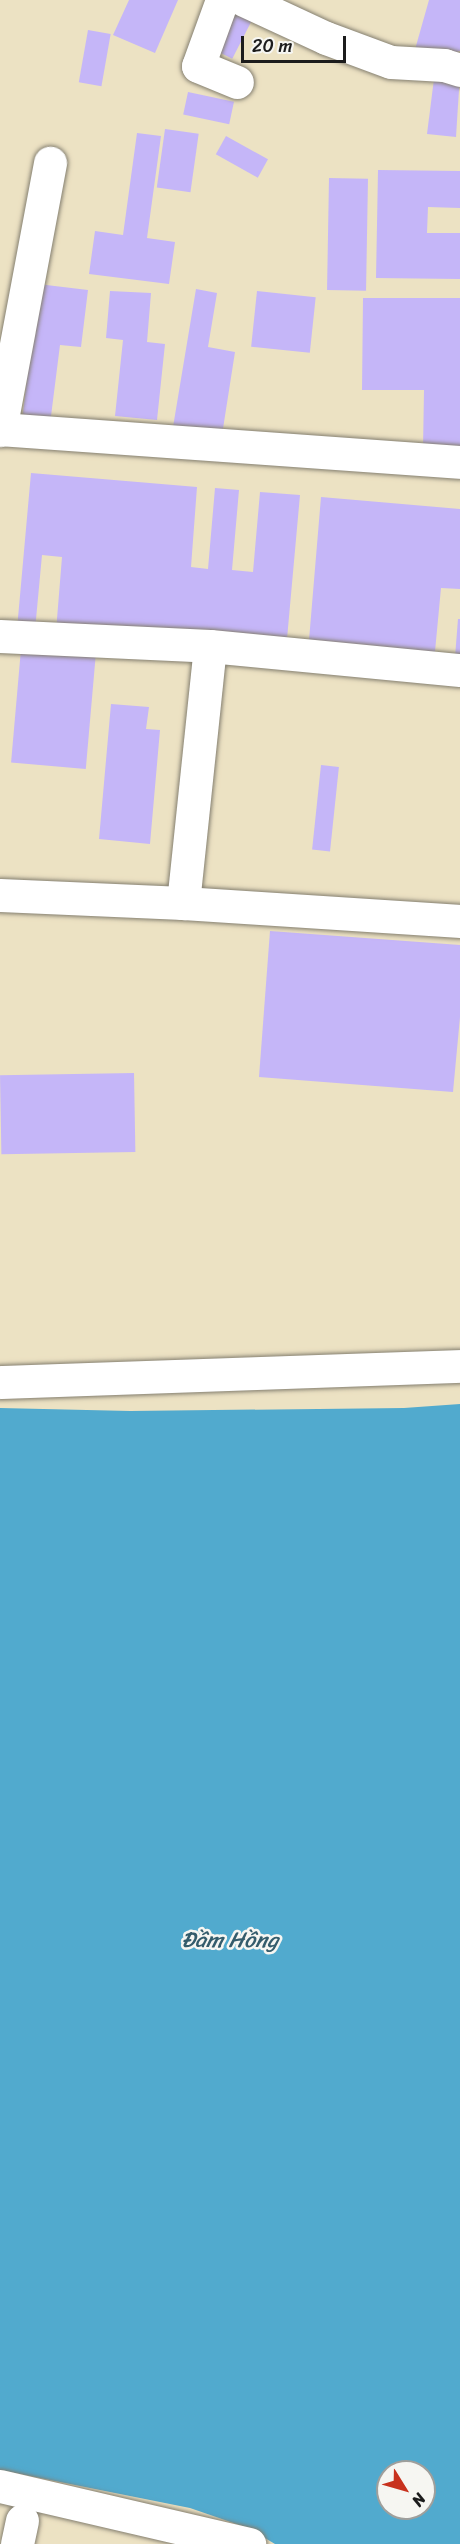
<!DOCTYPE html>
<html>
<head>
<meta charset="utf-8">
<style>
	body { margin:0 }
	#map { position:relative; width:460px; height:2544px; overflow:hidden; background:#ece2c3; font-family:Sriracha,sans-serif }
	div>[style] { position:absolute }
	.water>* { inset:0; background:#51aace }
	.building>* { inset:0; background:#c5b6f8; transform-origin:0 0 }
	.roads { filter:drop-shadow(0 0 2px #847f70) drop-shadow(0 0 2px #847f70) }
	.minor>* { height:33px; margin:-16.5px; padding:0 16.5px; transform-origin:16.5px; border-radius:16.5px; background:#fff }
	span { translate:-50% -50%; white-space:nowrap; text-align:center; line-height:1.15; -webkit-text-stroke:5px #f6f6f2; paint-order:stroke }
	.water-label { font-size:22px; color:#345c6c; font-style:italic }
	.north { position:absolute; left:376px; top:2460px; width:60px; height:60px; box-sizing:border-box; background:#f6f6f2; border:2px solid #9f9f9c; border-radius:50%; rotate:127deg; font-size:16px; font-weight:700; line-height:24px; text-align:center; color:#1c1c1c }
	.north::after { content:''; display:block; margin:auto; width:21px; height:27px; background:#c8321e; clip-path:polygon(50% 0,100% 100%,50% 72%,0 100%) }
	.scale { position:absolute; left:241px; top:36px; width:105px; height:27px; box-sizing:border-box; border:3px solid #1c1c1c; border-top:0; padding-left:8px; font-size:18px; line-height:21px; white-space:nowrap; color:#1c1c1c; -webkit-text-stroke:4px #f6f6f2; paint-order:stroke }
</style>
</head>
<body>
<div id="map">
	<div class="water">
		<div style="clip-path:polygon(evenodd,460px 1404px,460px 2544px,275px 2544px,248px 2528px,190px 2508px,0 2470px,0 1408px,130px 1411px,404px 1408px,460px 1404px,388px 2472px,424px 2472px,424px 2508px,388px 2508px,388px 2472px)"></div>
	</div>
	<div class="building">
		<div style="clip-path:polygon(129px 0,178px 0,155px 53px,113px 35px)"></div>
		<div style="clip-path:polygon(429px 0,460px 0,460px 51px,436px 58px,414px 53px)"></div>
		<div style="left:234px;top:7px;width:22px;height:47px;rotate:27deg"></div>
		<div style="left:88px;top:30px;width:23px;height:53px;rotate:10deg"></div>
		<div style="clip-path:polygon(435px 71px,460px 74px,456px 137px,427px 134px)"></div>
		<div style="left:188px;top:92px;width:47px;height:23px;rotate:12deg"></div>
		<div style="left:165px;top:129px;width:34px;height:59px;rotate:8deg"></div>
		<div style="clip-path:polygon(137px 133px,161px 136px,147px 238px,175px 242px,169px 284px,89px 274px,95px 231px,123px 235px)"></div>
		<div style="left:226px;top:136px;width:48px;height:21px;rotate:29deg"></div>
		<div style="clip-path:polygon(378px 170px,460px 171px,460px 208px,428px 207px,427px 233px,460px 233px,460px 279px,376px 278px)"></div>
		<div style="left:329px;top:178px;width:39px;height:112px;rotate:1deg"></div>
		<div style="clip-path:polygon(38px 284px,88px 290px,81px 347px,60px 345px,50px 424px,22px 421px)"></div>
		<div style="clip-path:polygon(196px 289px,217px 293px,208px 347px,235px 352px,222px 435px,173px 427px)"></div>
		<div style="clip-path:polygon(110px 291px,151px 293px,147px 342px,165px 344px,157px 420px,115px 416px,123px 340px,106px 338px)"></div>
		<div style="left:257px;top:291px;width:59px;height:56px;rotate:6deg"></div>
		<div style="clip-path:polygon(363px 298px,460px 298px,460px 449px,423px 449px,424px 390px,362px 390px)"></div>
		<div style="clip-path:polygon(31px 473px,197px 487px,191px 567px,208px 569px,215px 488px,239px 490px,232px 570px,253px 572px,260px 492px,300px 495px,286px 650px,56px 631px,62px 557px,42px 555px,35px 630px,17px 629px)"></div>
		<div style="clip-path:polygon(321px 497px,460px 509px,460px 589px,441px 588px,434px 662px,308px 652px)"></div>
		<div style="clip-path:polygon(458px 619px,460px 619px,460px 657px,455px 657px)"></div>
		<div style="left:21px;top:649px;width:75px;height:114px;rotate:5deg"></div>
		<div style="clip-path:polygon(111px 704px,149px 707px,146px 729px,160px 730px,150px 844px,99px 839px)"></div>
		<div style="left:321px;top:765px;width:18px;height:85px;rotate:6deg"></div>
		<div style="clip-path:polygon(270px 931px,460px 945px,460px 1017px,453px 1092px,259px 1077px)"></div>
		<div style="left:134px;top:1073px;width:79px;height:134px;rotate:89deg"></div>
	</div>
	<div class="roads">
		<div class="minor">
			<div style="left:222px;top:0;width:70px;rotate:110deg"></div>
			<div style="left:198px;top:66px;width:42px;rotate:22.3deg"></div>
			<div style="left:244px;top:0;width:90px;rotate:24.9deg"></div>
			<div style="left:326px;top:38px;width:69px;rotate:20.3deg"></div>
			<div style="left:391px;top:62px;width:53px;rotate:3.2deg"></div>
			<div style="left:444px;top:65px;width:17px;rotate:17deg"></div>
			<div style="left:0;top:429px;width:461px;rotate:4.1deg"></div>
			<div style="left:0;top:430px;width:272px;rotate:-79.4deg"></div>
			<div style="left:0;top:636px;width:210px;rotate:2.7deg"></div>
			<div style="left:210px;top:646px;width:251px;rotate:5.5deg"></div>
			<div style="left:0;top:895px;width:183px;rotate:2.5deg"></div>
			<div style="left:183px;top:903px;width:278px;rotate:3.7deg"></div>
			<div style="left:183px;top:903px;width:258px;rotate:-84deg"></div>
			<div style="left:0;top:1382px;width:460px;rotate:-2deg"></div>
			<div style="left:0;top:2486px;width:256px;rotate:13.1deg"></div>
			<div style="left:17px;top:2544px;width:24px;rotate:-78deg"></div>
		</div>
	</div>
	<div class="water-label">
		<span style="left:230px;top:1940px">Đầm Hồng</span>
	</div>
	<div class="north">N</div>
	<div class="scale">20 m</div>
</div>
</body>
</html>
